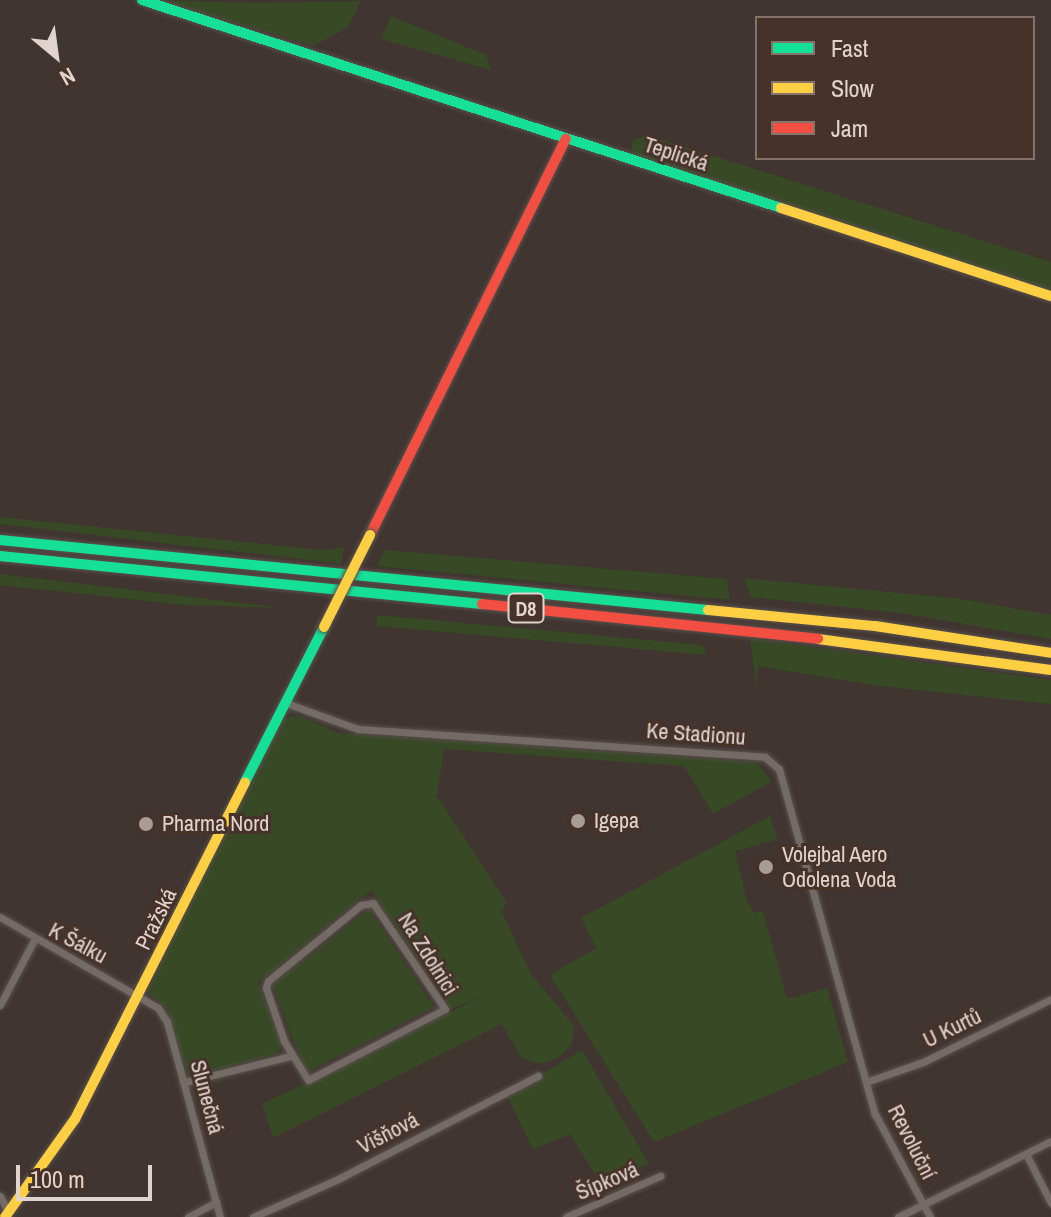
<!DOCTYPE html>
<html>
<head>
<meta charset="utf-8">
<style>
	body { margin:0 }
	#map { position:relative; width:1051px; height:1217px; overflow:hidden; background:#403530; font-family:"Archivo Narrow",sans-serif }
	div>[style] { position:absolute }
	.green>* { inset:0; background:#384926 }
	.roads { filter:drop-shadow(0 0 2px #5a514d) drop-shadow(0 0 2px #5a514d) }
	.street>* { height:7px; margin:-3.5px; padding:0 3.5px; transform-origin:3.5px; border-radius:3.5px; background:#746b67 }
	.fast>* { height:10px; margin:-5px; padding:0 5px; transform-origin:5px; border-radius:5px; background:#16e098 }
	.slow>* { height:10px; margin:-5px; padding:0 5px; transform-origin:5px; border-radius:5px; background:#ffcf43 }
	.jam>* { height:10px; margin:-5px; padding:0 5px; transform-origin:5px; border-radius:5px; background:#f24e42 }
	.bridges { filter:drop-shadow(0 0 2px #5a514d) drop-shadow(0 0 2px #5a514d) }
	.slow-bridge>* { height:10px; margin:-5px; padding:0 5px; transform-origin:5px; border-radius:5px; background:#ffcf43 }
	.dots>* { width:22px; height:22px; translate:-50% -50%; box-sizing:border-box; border:4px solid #473229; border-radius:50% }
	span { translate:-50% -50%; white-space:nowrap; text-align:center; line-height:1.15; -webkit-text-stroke:6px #473229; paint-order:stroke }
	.shield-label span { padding:2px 6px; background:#473229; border:2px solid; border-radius:6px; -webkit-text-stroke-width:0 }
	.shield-label { font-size:20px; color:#e1d4ce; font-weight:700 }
	.street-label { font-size:22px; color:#e1d4ce }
	.poi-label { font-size:22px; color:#e1d4ce }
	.left { translate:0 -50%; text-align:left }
	.legend { position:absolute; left:755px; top:16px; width:280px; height:144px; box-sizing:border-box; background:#473229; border:2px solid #85736b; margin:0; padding:10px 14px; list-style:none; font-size:24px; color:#e1d4ce }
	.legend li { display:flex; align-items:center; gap:16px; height:40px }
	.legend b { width:40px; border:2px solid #85736b }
	.north { position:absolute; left:16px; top:16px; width:80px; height:80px; -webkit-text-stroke:6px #473229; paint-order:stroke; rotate:151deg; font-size:22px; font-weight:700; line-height:32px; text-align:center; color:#e1d4ce }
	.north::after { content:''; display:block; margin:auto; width:28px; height:36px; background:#e1d4ce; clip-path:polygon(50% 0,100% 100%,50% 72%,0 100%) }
	.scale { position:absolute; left:16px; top:1165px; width:136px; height:36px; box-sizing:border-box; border:4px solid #e1d4ce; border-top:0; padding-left:10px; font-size:24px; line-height:28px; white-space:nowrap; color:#e1d4ce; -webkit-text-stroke:6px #473229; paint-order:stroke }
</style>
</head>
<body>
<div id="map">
	<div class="green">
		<div style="clip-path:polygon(160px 0,259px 3px,361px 1px,347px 28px,313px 46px)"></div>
		<div style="clip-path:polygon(391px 16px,486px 55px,491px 70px,381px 39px)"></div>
		<div style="clip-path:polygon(647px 135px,1051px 262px,1051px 291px,640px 157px,631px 150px,633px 140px)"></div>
		<div style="clip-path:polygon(0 517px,323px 550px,344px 547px,341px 564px,0 524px)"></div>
		<div style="clip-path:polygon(386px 550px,727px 579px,730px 600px,376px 566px)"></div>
		<div style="clip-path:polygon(0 574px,282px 608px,184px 605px,0 585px)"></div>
		<div style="clip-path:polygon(744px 578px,961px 599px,1051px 615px,1051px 639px,901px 613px,751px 597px)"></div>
		<div style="clip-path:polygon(377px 615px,702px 645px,707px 655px,377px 626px)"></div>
		<div style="clip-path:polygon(750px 638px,1051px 680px,1051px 704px,880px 686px,758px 666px,757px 691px)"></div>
		<div style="clip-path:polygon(298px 715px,339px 733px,757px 762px,772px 782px,713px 814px,684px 766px,444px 749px,437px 796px,507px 903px,501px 911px,531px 974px,575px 1027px,571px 1045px,558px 1058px,538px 1064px,521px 1057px,502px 1024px,273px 1138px,262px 1104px,485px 995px,451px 1009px,371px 890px,258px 983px,281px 1044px,278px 1053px,189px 1077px,165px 1007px,147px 992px,279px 721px)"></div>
		<div style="clip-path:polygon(770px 816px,778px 839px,735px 851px,747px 901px,754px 913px,763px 911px,787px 999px,827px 988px,848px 1062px,654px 1142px,550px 975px,596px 948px,581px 918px)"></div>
		<div style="clip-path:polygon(369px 909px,434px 1007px,306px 1073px,272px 985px)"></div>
		<div style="clip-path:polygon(582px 1050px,649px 1164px,602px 1186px,570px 1134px,533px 1150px,507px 1095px)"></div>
	</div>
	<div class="roads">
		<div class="street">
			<div style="left:286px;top:703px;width:77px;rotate:19.9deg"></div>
			<div style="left:358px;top:729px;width:408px;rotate:3.9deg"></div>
			<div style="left:765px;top:757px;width:18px;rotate:41deg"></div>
			<div style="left:779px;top:769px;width:358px;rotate:74.5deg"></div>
			<div style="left:875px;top:1114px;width:117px;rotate:61.9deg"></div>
			<div style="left:373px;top:903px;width:128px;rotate:55.8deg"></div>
			<div style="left:445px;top:1009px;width:154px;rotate:152.6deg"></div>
			<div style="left:308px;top:1080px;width:46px;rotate:-121.6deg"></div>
			<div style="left:284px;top:1041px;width:56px;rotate:-108.8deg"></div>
			<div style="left:266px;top:988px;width:7px;rotate:-74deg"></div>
			<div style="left:268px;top:981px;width:120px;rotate:-39.3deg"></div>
			<div style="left:361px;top:905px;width:12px;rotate:-9deg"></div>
			<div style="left:0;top:917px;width:182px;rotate:29.9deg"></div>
			<div style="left:158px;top:1008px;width:17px;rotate:57deg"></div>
			<div style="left:167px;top:1022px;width:202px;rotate:74.8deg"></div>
			<div style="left:0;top:1005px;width:73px;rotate:-62.4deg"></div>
			<div style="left:185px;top:1082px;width:109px;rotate:-13.8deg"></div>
			<div style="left:866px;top:1082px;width:60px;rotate:-19.3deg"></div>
			<div style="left:923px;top:1062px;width:143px;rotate:-26.2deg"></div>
			<div style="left:1026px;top:1154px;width:55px;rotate:63deg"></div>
			<div style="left:0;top:1196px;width:18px;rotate:63deg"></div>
			<div style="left:188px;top:1217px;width:32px;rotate:-28deg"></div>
			<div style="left:253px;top:1217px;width:95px;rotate:-24.1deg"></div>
			<div style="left:340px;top:1178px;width:223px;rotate:-27.3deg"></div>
			<div style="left:566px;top:1217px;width:103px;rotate:-23.6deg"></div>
			<div style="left:898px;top:1217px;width:171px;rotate:-26.4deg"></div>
		</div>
		<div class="fast">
			<div style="left:142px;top:0;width:672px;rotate:18.03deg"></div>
			<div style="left:0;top:540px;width:711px;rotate:5.65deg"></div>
			<div style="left:0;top:556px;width:484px;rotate:5.7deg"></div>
			<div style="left:245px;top:782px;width:174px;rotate:-63deg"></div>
		</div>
		<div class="slow">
			<div style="left:781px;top:208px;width:284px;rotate:18.1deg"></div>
			<div style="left:708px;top:610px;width:168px;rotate:5.5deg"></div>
			<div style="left:875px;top:626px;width:178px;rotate:8.7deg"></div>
			<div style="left:818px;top:639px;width:235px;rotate:7.6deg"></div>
			<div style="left:5px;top:1217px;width:120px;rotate:-54.5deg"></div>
			<div style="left:75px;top:1119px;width:377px;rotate:-63.2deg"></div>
		</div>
		<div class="jam">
			<div style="left:370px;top:535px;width:442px;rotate:-63.7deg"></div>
			<div style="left:482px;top:604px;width:338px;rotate:5.9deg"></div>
		</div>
	</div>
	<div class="bridges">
		<div class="slow-bridge">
			<div style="left:324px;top:627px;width:103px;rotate:-63.4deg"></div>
		</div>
	</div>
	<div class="dots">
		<div style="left:578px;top:821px;background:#a99c97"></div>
		<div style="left:146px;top:824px;background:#a99c97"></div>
		<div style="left:766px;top:867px;background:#a99c97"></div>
	</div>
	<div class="shield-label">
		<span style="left:526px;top:608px">D8</span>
	</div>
	<div class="street-label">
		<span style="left:676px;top:154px;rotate:18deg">Teplická</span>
		<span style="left:696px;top:734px;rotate:4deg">Ke Stadionu</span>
		<span style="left:156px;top:919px;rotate:-64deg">Pražská</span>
		<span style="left:78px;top:943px;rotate:28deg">K Šálku</span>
		<span style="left:428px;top:954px;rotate:58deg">Na Zdolnici</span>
		<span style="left:952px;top:1028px;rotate:-26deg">U Kurtů</span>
		<span style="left:207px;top:1097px;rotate:75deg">Slunečná</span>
		<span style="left:388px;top:1133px;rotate:-27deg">Višňová</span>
		<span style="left:912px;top:1142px;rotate:63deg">Revoluční</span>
		<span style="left:607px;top:1181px;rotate:-23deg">Šípková</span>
	</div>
	<div class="poi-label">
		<span class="left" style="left:594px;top:821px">Igepa</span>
		<span class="left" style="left:162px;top:824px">Pharma Nord</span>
		<span class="left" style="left:782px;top:867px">Volejbal Aero<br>Odolena Voda</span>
	</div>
	<ul class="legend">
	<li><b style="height:10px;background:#16e098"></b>Fast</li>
	<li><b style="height:10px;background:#ffcf43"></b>Slow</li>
	<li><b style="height:10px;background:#f24e42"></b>Jam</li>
	</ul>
	<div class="north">N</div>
	<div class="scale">100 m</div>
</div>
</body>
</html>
